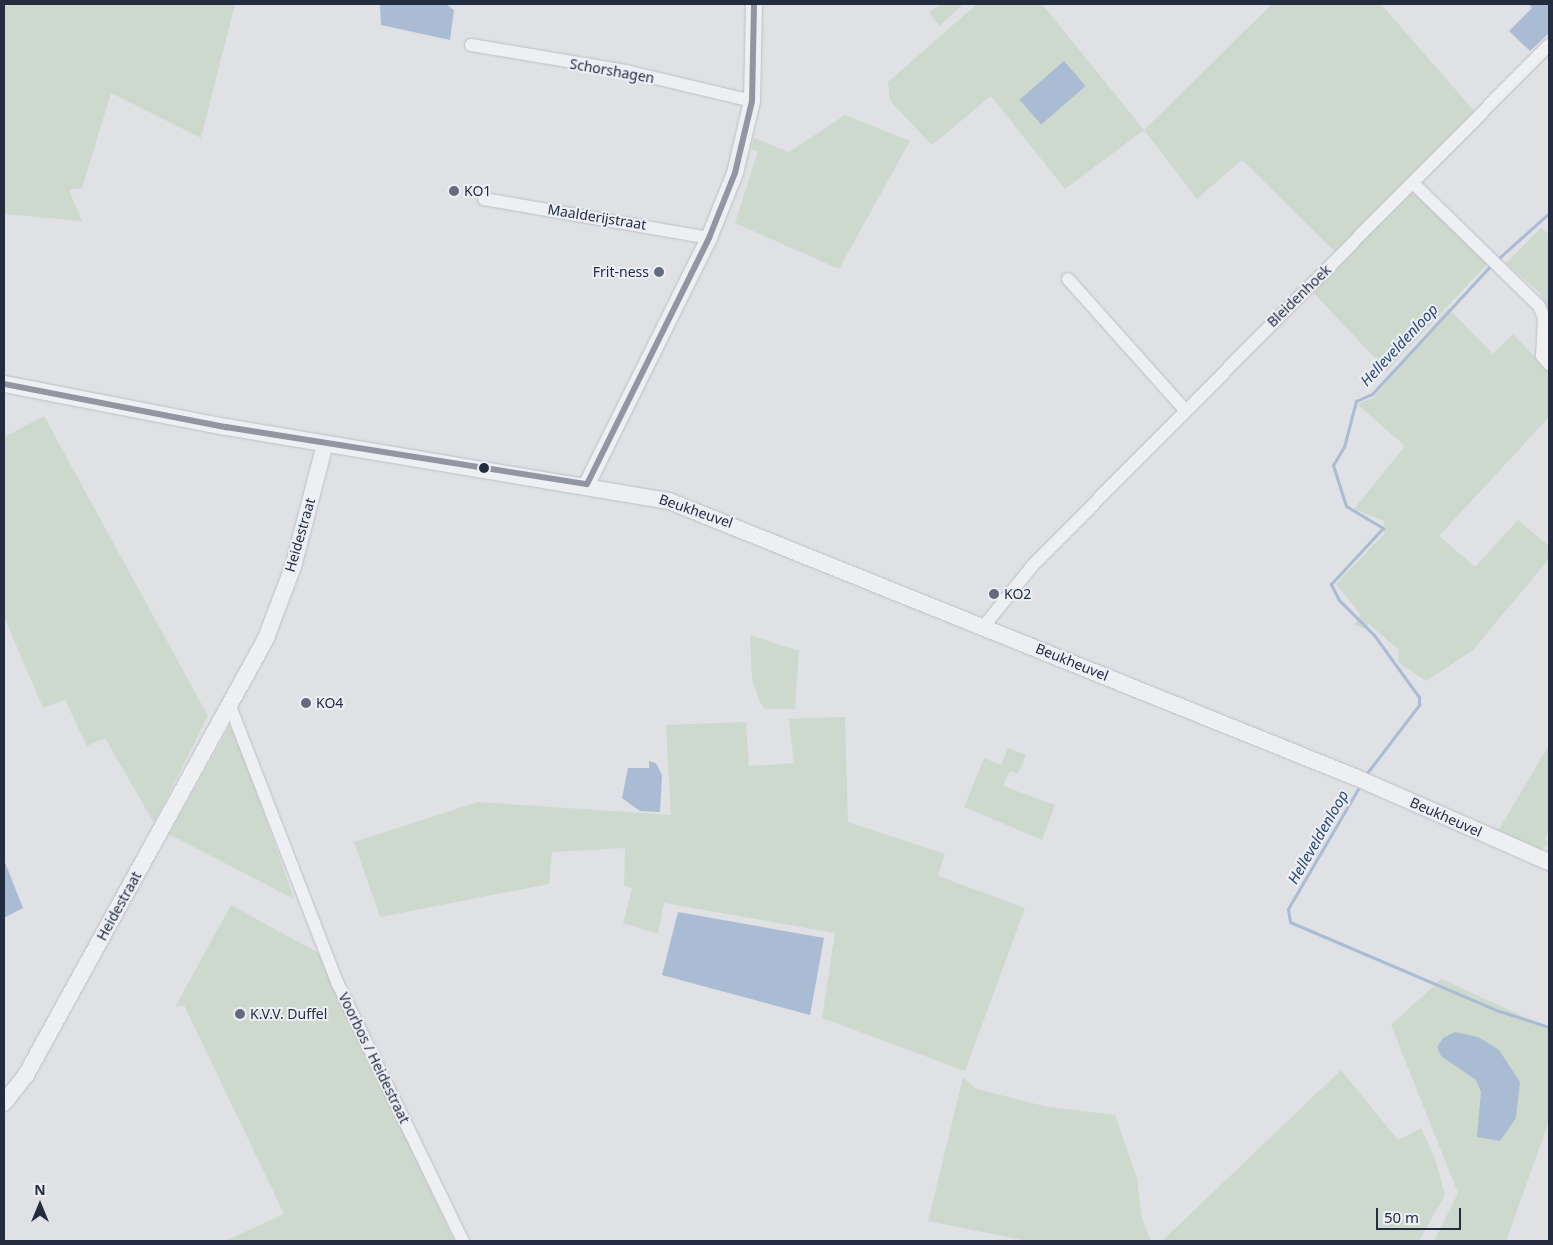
<!DOCTYPE html>
<html>
<head>
<meta charset="utf-8">
<style>
	body { margin:0 }
	#map { position:relative; width:1553px; height:1245px; overflow:hidden; background:#dfe1e5; font-family:"Noto Sans",sans-serif }
	div>[style] { position:absolute }
	.green>* { inset:0; background:#ced9ce }
	.water>* { inset:0; background:#aabbd4; transform-origin:0 0 }
	.stream>* { height:3px; margin:-1.5px; padding:0 1.5px; transform-origin:1.5px; border-radius:1.5px; background:#aabbd4 }
	.roads { filter:drop-shadow(0 0 1px #bdbfc3) drop-shadow(0 0 1px #bdbfc3) }
	.minor>* { height:12px; margin:-6px; padding:0 6px; transform-origin:6px; border-radius:6px; background:#eeeff2 }
	.tertiary>* { height:16px; margin:-8px; padding:0 8px; transform-origin:8px; border-radius:8px; background:#eeeff2 }
	.bus-1>* { height:6px; margin:-3px; padding:0 3px; transform-origin:3px; border-radius:3px; background:#9296a0 }
	.dots>* { width:14px; height:14px; translate:-50% -50%; box-sizing:border-box; border:2px solid #eceff6; border-radius:50% }
	span { translate:-50% -50%; white-space:nowrap; text-align:center; line-height:1.15; -webkit-text-stroke:4px #eceff6; paint-order:stroke }
	.street-label { font-size:14px; color:#242c40 }
	.poi-label { font-size:14px; color:#242c40 }
	.left { translate:0 -50%; text-align:left }
	.right { translate:-100% -50%; text-align:right }
	.water-label { font-size:15px; color:#2b4778; font-style:italic }
	.frame { position:absolute; inset:0; border:5px solid #242c40; pointer-events:none }
	.north { position:absolute; left:15px; top:1180px; width:50px; height:50px; -webkit-text-stroke:4px #eceff6; paint-order:stroke; rotate:0deg; font-size:14px; font-weight:700; line-height:20px; text-align:center; color:#242c40 }
	.north::after { content:''; display:block; margin:auto; width:18px; height:22px; background:#242c40; clip-path:polygon(50% 0,100% 100%,50% 72%,0 100%) }
	.scale { position:absolute; left:1376px; top:1208px; width:85px; height:22px; box-sizing:border-box; border:2px solid #242c40; border-top:0; padding-left:6px; font-size:15px; line-height:18px; white-space:nowrap; color:#242c40; -webkit-text-stroke:4px #eceff6; paint-order:stroke }
</style>
</head>
<body>
<div id="map">
	<div class="green">
		<div style="clip-path:polygon(4px 4px,235px 4px,201px 138px,111px 93px,82px 188px,69px 190px,82px 221px,4px 214px)"></div>
		<div style="clip-path:polygon(941px 4px,964px 4px,939px 26px,929px 12px)"></div>
		<div style="clip-path:polygon(977px 4px,1042px 4px,1144px 130px,1272px 4px,1381px 4px,1475px 112px,1336px 253px,1242px 160px,1197px 199px,1144px 130px,1065px 189px,991px 96px,932px 145px,890px 101px,888px 82px)"></div>
		<div style="clip-path:polygon(845px 115px,910px 141px,839px 269px,735px 223px,758px 151px,751px 149px,754px 138px,789px 152px)"></div>
		<div style="clip-path:polygon(1411px 194px,1421px 195px,1489px 262px,1387px 371px,1310px 289px)"></div>
		<div style="clip-path:polygon(1541px 228px,1549px 234px,1549px 312px,1540px 293px,1506px 263px)"></div>
		<div style="clip-path:polygon(1448px 308px,1493px 354px,1513px 334px,1549px 372px,1549px 417px,1439px 536px,1475px 567px,1518px 520px,1549px 546px,1549px 559px,1473px 650px,1426px 681px,1398px 662px,1399px 650px,1369px 624px,1364px 628px,1354px 625px,1361px 615px,1336px 584px,1384px 534px,1384px 521px,1354px 509px,1405px 446px,1357px 404px,1373px 398px)"></div>
		<div style="clip-path:polygon(44px 416px,208px 716px,154px 823px,105px 738px,87px 746px,65px 700px,43px 708px,4px 617px,4px 437px)"></div>
		<div style="clip-path:polygon(750px 635px,799px 651px,795px 709px,765px 709px,760px 702px,752px 679px)"></div>
		<div style="clip-path:polygon(845px 717px,848px 822px,945px 854px,938px 876px,1025px 908px,965px 1071px,822px 1018px,835px 933px,664px 903px,658px 934px,623px 923px,632px 888px,624px 886px,625px 848px,552px 852px,549px 884px,380px 917px,354px 842px,478px 802px,671px 815px,666px 725px,746px 722px,749px 766px,794px 763px,789px 719px)"></div>
		<div style="clip-path:polygon(229px 727px,235px 730px,294px 899px,169px 834px)"></div>
		<div style="clip-path:polygon(1549px 745px,1549px 830px,1545px 839px,1549px 843px,1541px 851px,1498px 831px)"></div>
		<div style="clip-path:polygon(1008px 748px,1026px 755px,1018px 774px,1010px 771px,1003px 786px,1055px 805px,1042px 840px,964px 807px,984px 758px,1001px 765px)"></div>
		<div style="clip-path:polygon(231px 905px,322px 955px,454px 1241px,225px 1241px,284px 1214px,184px 1005px,175px 1007px)"></div>
		<div style="clip-path:polygon(1441px 979px,1549px 1028px,1549px 1121px,1506px 1241px,1434px 1241px,1458px 1193px,1391px 1025px)"></div>
		<div style="clip-path:polygon(1341px 1070px,1398px 1140px,1421px 1128px,1436px 1161px,1445px 1195px,1419px 1241px,1162px 1241px)"></div>
		<div style="clip-path:polygon(963px 1078px,977px 1089px,1048px 1107px,1115px 1115px,1137px 1178px,1142px 1219px,1151px 1241px,1028px 1241px,928px 1221px)"></div>
	</div>
	<div class="water">
		<div style="clip-path:polygon(380px 4px,446px 4px,454px 10px,450px 40px,381px 25px)"></div>
		<div style="clip-path:polygon(1529px 4px,1549px 4px,1549px 33px,1530px 51px,1509px 31px,1532px 8px)"></div>
		<div style="left:1064px;top:61px;width:33px;height:59px;rotate:49deg"></div>
		<div style="clip-path:polygon(649px 761px,656px 763px,662px 775px,660px 812px,640px 811px,622px 798px,628px 768px,649px 768px)"></div>
		<div style="clip-path:polygon(4px 860px,23px 908px,4px 918px)"></div>
		<div style="clip-path:polygon(678px 912px,824px 938px,810px 1015px,662px 975px)"></div>
		<div style="clip-path:polygon(1455px 1032px,1478px 1037px,1499px 1050px,1520px 1082px,1516px 1118px,1500px 1141px,1477px 1137px,1481px 1092px,1476px 1080px,1441px 1056px,1437px 1047px,1443px 1038px)"></div>
	</div>
	<div class="stream">
		<div style="left:1500px;top:257px;width:66px;rotate:-41.9deg"></div>
		<div style="left:1367px;top:773px;width:86px;rotate:-52.6deg"></div>
		<div style="left:1419px;top:705px;width:8px;rotate:-90deg"></div>
		<div style="left:1419px;top:697px;width:77px;rotate:-126deg"></div>
		<div style="left:1374px;top:635px;width:49px;rotate:-135deg"></div>
		<div style="left:1339px;top:600px;width:18px;rotate:-117deg"></div>
		<div style="left:1331px;top:584px;width:76px;rotate:-47.1deg"></div>
		<div style="left:1383px;top:528px;width:43px;rotate:-149.3deg"></div>
		<div style="left:1346px;top:506px;width:43px;rotate:-107.6deg"></div>
		<div style="left:1333px;top:465px;width:21px;rotate:-59deg"></div>
		<div style="left:1344px;top:447px;width:48px;rotate:-75.4deg"></div>
		<div style="left:1356px;top:401px;width:17px;rotate:-24deg"></div>
		<div style="left:1372px;top:394px;width:176px;rotate:-47.3deg"></div>
		<div style="left:1358px;top:789px;width:139px;rotate:120.3deg"></div>
		<div style="left:1288px;top:909px;width:13px;rotate:81deg"></div>
		<div style="left:1290px;top:922px;width:224px;rotate:23.1deg"></div>
		<div style="left:1496px;top:1010px;width:56px;rotate:17.8deg"></div>
	</div>
	<div class="roads">
		<div class="minor">
			<div style="left:471px;top:45px;width:157px;rotate:9.5deg"></div>
			<div style="left:626px;top:71px;width:130px;rotate:13.4deg"></div>
			<div style="left:1415px;top:185px;width:173px;rotate:44.3deg"></div>
			<div style="left:1539px;top:306px;width:13px;rotate:67deg"></div>
			<div style="left:1544px;top:318px;width:38px;rotate:93deg"></div>
			<div style="left:1542px;top:356px;width:11px;rotate:49deg"></div>
			<div style="left:484px;top:199px;width:228px;rotate:9.8deg"></div>
			<div style="left:1068px;top:279px;width:176px;rotate:48.2deg"></div>
			<div style="left:984px;top:626px;width:78px;rotate:-51.2deg"></div>
			<div style="left:1033px;top:565px;width:733px;rotate:-45.22deg"></div>
			<div style="left:230px;top:706px;width:296px;rotate:68.8deg"></div>
			<div style="left:337px;top:982px;width:288px;rotate:64.1deg"></div>
		</div>
		<div class="tertiary">
			<div style="left:4px;top:384px;width:226px;rotate:11deg"></div>
			<div style="left:226px;top:427px;width:449px;rotate:9.5deg"></div>
			<div style="left:669px;top:501px;width:739px;rotate:21.92deg"></div>
			<div style="left:1355px;top:777px;width:212px;rotate:23.7deg"></div>
			<div style="left:587px;top:484px;width:275px;rotate:-63.6deg"></div>
			<div style="left:709px;top:238px;width:70px;rotate:-68.2deg"></div>
			<div style="left:735px;top:173px;width:74px;rotate:-76.7deg"></div>
			<div style="left:752px;top:101px;width:97px;rotate:-88.8deg"></div>
			<div style="left:4px;top:1103px;width:36px;rotate:-52deg"></div>
			<div style="left:26px;top:1075px;width:499px;rotate:-61.2deg"></div>
			<div style="left:266px;top:638px;width:76px;rotate:-69.2deg"></div>
			<div style="left:293px;top:567px;width:127px;rotate:-75.4deg"></div>
		</div>
	</div>
	<div class="bus-1">
		<div style="left:4px;top:384px;width:226px;rotate:11deg"></div>
		<div style="left:226px;top:427px;width:365px;rotate:9deg"></div>
		<div style="left:587px;top:484px;width:275px;rotate:-63.6deg"></div>
		<div style="left:709px;top:238px;width:70px;rotate:-68.2deg"></div>
		<div style="left:735px;top:173px;width:74px;rotate:-76.7deg"></div>
		<div style="left:752px;top:101px;width:97px;rotate:-88.8deg"></div>
	</div>
	<div class="dots">
		<div style="left:454px;top:191px;background:#656b7a"></div>
		<div style="left:659px;top:272px;background:#656b7a"></div>
		<div style="left:484px;top:468px;background:#242c40"></div>
		<div style="left:994px;top:594px;background:#656b7a"></div>
		<div style="left:306px;top:703px;background:#656b7a"></div>
		<div style="left:240px;top:1014px;background:#656b7a"></div>
	</div>
	<div class="street-label">
		<span style="left:612px;top:71px;rotate:10deg">Schorshagen</span>
		<span style="left:597px;top:217px;rotate:9deg">Maalderijstraat</span>
		<span style="left:1299px;top:296px;rotate:-44deg">Bleidenhoek</span>
		<span style="left:696px;top:511px;rotate:19deg">Beukheuvel</span>
		<span style="left:300px;top:535px;rotate:-74deg">Heidestraat</span>
		<span style="left:1072px;top:662px;rotate:22deg">Beukheuvel</span>
		<span style="left:1446px;top:817px;rotate:24deg">Beukheuvel</span>
		<span style="left:119px;top:906px;rotate:-61deg">Heidestraat</span>
		<span style="left:374px;top:1058px;rotate:64deg">Voorbos / Heidestraat</span>
	</div>
	<div class="poi-label">
		<span class="left" style="left:464px;top:191px">KO1</span>
		<span class="right" style="left:649px;top:272px">Frit-ness</span>
		<span class="left" style="left:1004px;top:594px">KO2</span>
		<span class="left" style="left:316px;top:703px">KO4</span>
		<span class="left" style="left:250px;top:1014px">K.V.V. Duffel</span>
	</div>
	<div class="water-label">
		<span style="left:1399px;top:345px;rotate:-47deg">Helleveldenloop</span>
		<span style="left:1318px;top:837px;rotate:-60deg">Helleveldenloop</span>
	</div>
	<div class="frame"></div>
	<div class="north">N</div>
	<div class="scale">50 m</div>
</div>
</body>
</html>
